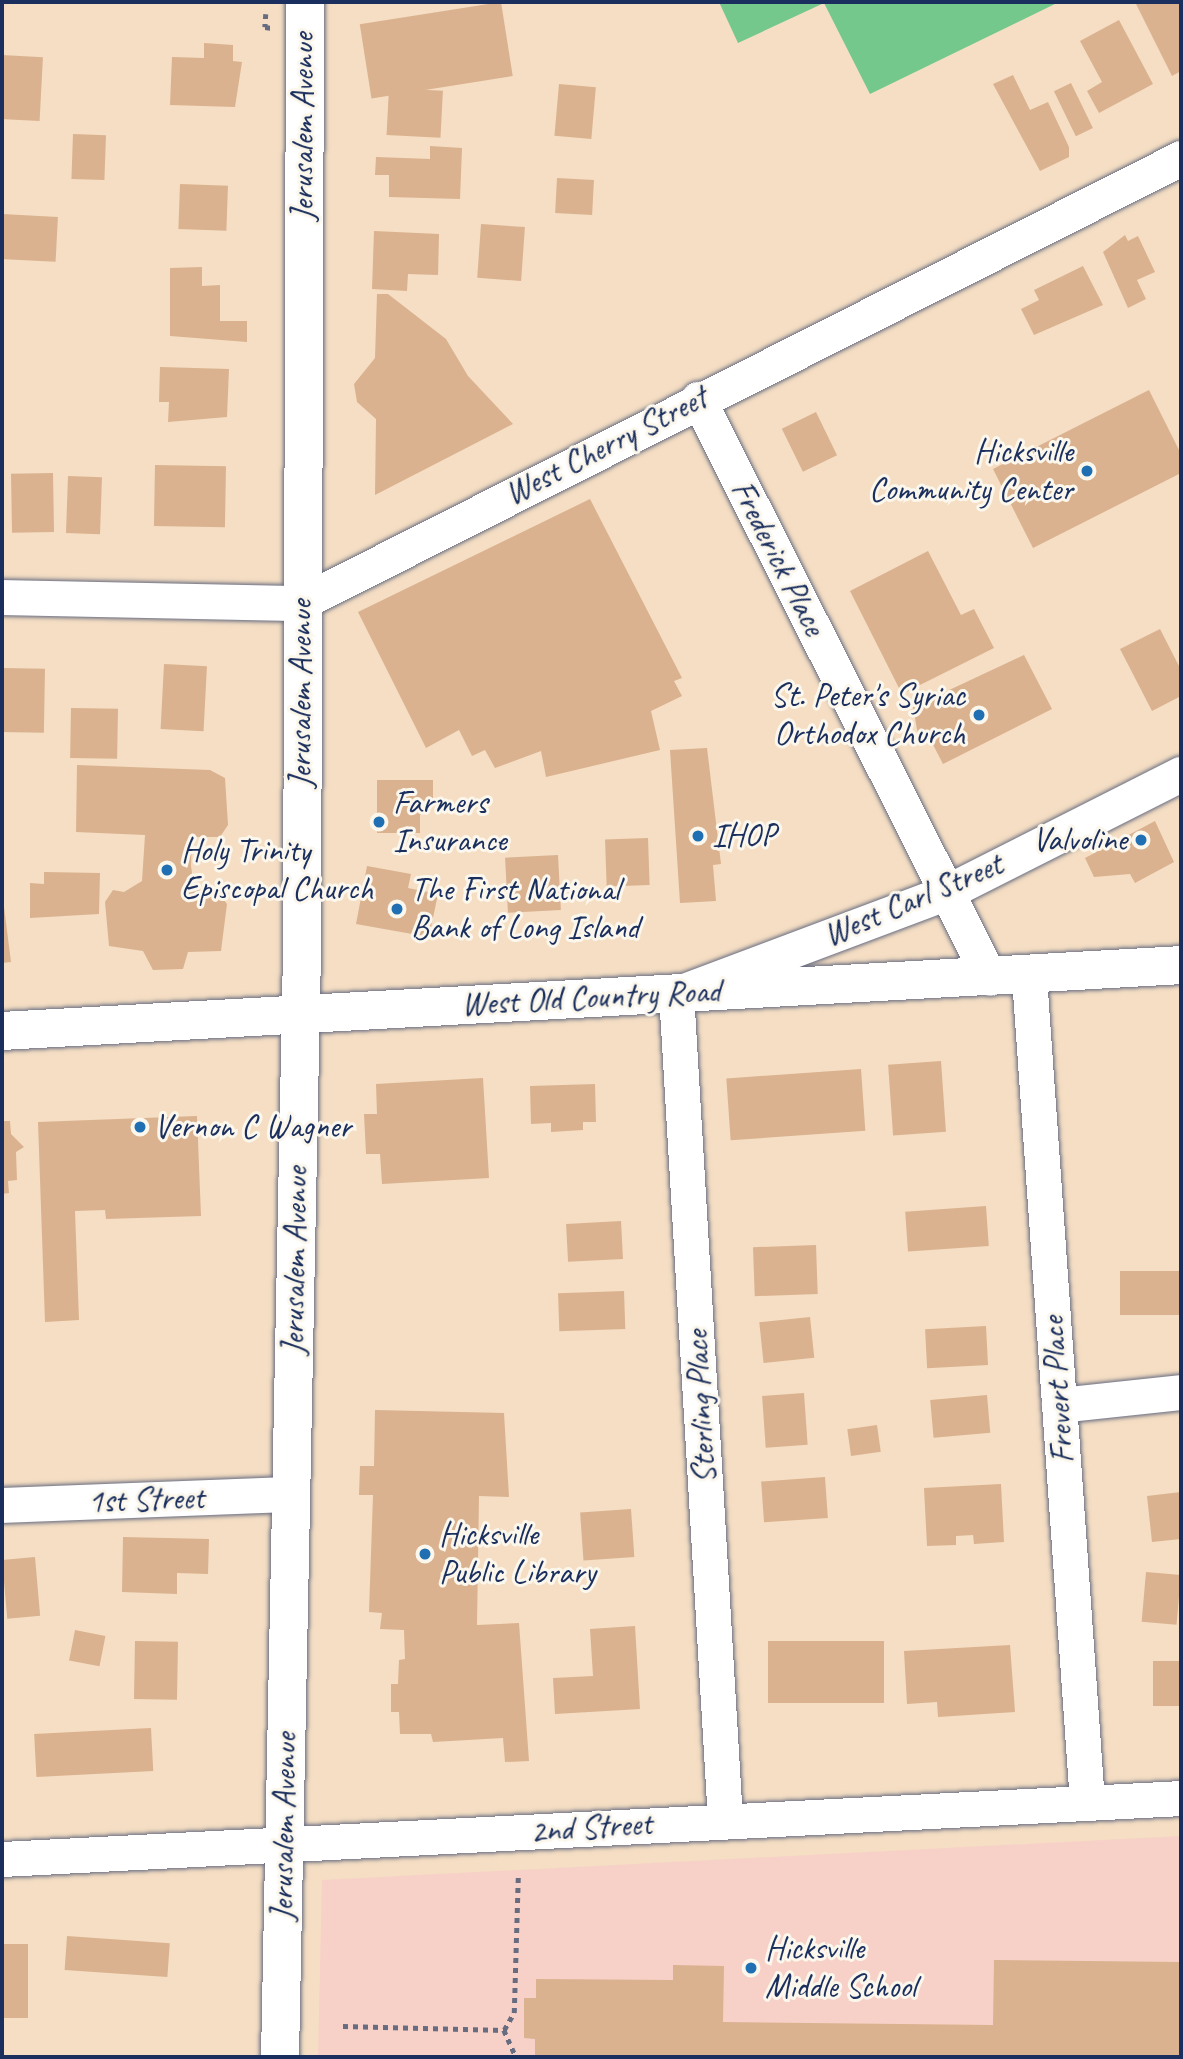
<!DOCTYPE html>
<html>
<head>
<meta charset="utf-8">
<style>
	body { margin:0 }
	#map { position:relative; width:1183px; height:2059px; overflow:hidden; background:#f5dec3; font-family:Caveat,sans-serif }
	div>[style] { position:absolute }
	.built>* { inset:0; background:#f7d1c7 }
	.green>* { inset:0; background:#74c88c }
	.building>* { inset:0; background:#dab28f; transform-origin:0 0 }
	.path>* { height:4.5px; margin-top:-2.25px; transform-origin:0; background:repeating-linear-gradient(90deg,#676c81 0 5px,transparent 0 10px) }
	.roads { filter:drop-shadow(0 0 2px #676c81) drop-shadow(0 0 2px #676c81) }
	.minor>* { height:35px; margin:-17.5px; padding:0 17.5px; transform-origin:17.5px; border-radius:17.5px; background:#fff }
	.major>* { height:38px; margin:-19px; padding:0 19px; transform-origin:19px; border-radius:19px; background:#fff }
	.dots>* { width:19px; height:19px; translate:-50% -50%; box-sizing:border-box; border:4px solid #fbf7ec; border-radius:50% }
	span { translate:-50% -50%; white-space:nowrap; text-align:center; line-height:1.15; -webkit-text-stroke:6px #fbf7ec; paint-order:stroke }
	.street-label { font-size:33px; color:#1b2f5e }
	.poi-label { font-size:33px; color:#1b2f5e }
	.right { translate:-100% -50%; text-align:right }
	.left { translate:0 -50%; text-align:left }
	.frame { position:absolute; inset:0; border:4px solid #1b2f5e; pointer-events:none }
</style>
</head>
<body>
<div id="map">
	<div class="built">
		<div style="clip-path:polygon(1181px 1836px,1181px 2057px,318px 2057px,322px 1880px)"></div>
	</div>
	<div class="green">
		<div style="clip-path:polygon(719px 2px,1059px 2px,870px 94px,824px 3px,738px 43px)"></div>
	</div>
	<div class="building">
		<div style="left:501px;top:2px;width:75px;height:143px;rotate:81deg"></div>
		<div style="clip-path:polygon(1135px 2px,1181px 2px,1181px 71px,1172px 76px)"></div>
		<div style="clip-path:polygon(1119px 20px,1153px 84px,1099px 113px,1087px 91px,1102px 82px,1080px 41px)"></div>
		<div style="clip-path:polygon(204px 43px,233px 45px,233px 61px,242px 62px,235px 107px,170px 105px,172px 57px,204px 58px)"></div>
		<div style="left:2px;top:55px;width:41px;height:64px;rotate:3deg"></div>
		<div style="clip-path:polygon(1013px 75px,1030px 110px,1048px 102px,1069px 147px,1069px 157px,1040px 171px,993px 84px)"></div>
		<div style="left:1071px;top:83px;width:50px;height:19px;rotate:64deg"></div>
		<div style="left:559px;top:84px;width:37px;height:52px;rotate:5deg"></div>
		<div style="left:389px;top:88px;width:54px;height:47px;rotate:3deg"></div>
		<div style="left:73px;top:134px;width:33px;height:45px;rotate:2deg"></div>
		<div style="clip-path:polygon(430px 146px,462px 148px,460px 199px,389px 197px,389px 175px,375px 175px,376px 157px,430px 159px)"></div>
		<div style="left:557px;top:178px;width:37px;height:35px;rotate:3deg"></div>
		<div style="left:180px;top:184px;width:48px;height:45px;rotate:2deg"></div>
		<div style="left:2px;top:214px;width:56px;height:45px;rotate:3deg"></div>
		<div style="left:481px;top:224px;width:44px;height:54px;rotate:4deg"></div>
		<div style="clip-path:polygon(374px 231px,439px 234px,438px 275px,408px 274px,407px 291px,372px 289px)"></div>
		<div style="clip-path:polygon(1125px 235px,1128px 241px,1138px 236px,1155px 272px,1137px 280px,1146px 299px,1128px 308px,1103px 252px)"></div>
		<div style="clip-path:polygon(1083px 266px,1103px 305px,1034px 335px,1021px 309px,1039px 300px,1034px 290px)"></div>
		<div style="clip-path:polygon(202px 267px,202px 286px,220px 285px,220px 321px,247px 321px,247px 342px,170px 336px,170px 268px)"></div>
		<div style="clip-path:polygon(377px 294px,388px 294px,446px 339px,468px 376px,513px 424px,375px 495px,376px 419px,357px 402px,354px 384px,375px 358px)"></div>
		<div style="clip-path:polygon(160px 367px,229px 369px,227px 417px,168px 422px,169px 402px,159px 402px)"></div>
		<div style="clip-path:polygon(1149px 390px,1181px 454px,1181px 473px,1033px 548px,993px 469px)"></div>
		<div style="left:816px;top:412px;width:48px;height:38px;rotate:64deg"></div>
		<div style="left:155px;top:465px;width:71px;height:61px;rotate:1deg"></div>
		<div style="left:53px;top:473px;width:59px;height:42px;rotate:89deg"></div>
		<div style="left:68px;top:476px;width:34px;height:57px;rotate:2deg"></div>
		<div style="clip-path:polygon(590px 499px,682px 678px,674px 681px,682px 696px,651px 711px,660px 750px,546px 777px,541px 751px,495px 768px,485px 750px,472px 756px,459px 730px,426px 748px,358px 612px)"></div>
		<div style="clip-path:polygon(928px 551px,961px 615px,974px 609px,994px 648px,902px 694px,850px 591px)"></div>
		<div style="clip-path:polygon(1160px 629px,1181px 670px,1181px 696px,1152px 711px,1120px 649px)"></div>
		<div style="clip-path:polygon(1024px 655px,1052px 709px,943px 764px,928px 735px,919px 740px,913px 707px)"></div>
		<div style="left:164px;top:664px;width:43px;height:65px;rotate:3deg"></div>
		<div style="left:2px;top:668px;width:43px;height:64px;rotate:1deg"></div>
		<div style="left:71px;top:708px;width:47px;height:50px;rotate:1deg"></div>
		<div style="clip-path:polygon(707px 748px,721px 864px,713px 865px,716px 901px,680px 903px,670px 750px)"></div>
		<div style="clip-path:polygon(77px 765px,210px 770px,225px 778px,228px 825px,220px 837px,192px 837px,191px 866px,194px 887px,207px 896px,218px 892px,227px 904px,221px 951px,188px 952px,183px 969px,153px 970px,143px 951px,109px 946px,105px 902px,113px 890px,124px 892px,142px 881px,145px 835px,76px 832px)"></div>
		<div style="clip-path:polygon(377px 780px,433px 780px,433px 804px,420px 815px,420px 833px,377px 833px)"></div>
		<div style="clip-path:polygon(1155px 821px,1174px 862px,1135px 883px,1130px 874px,1094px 877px,1085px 858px)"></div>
		<div style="left:648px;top:838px;width:47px;height:43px;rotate:88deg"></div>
		<div style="left:558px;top:855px;width:55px;height:53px;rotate:87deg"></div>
		<div style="clip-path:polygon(367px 866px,411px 874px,408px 888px,438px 894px,429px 937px,356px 924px)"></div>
		<div style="clip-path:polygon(44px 872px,100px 873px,99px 914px,30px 918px,30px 883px,44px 884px)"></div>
		<div style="clip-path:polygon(2px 891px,11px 962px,2px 963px)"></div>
		<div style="left:941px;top:1061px;width:71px;height:53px;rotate:86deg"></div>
		<div style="left:861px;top:1069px;width:62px;height:135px;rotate:86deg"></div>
		<div style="clip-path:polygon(483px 1078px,489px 1178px,382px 1184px,380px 1154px,366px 1154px,364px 1114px,377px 1114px,376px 1084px)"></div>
		<div style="clip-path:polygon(595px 1084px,596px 1122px,583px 1122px,583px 1130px,551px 1132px,551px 1123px,531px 1124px,530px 1086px)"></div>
		<div style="clip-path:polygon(197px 1116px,201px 1216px,106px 1219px,105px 1210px,75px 1211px,79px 1320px,45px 1322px,38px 1122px)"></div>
		<div style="clip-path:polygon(2px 1121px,10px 1121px,11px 1134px,24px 1147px,16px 1152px,17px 1180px,8px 1181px,9px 1193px,2px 1194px)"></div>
		<div style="left:986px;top:1206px;width:40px;height:81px;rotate:86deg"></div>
		<div style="left:621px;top:1221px;width:38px;height:55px;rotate:87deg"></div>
		<div style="left:816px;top:1245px;width:49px;height:63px;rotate:88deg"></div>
		<div style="left:1181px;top:1271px;width:44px;height:61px;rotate:90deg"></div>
		<div style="left:624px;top:1291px;width:38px;height:66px;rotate:88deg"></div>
		<div style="left:810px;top:1317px;width:41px;height:51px;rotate:84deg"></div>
		<div style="left:986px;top:1326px;width:39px;height:61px;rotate:87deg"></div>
		<div style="left:804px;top:1393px;width:52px;height:42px;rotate:86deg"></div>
		<div style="left:987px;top:1395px;width:38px;height:57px;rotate:85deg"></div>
		<div style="clip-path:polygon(375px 1410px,504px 1413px,509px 1497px,479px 1496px,477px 1625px,519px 1623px,529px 1761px,505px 1762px,503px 1738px,433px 1742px,431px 1734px,400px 1734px,399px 1712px,391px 1712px,391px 1684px,398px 1684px,399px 1660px,405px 1659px,404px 1630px,380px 1629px,382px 1613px,369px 1612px,373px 1495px,359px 1495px,360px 1466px,374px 1466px)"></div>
		<div style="left:877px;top:1425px;width:27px;height:30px;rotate:82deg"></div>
		<div style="left:825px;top:1477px;width:41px;height:64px;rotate:86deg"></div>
		<div style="clip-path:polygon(1001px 1484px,1004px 1542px,974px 1544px,973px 1535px,956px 1536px,956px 1545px,927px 1546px,924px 1488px)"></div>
		<div style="clip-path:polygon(1181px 1492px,1181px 1539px,1152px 1542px,1147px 1496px)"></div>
		<div style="left:631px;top:1509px;width:48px;height:51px;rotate:86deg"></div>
		<div style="clip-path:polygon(123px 1537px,209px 1539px,208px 1574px,177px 1573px,177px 1594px,122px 1592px)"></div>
		<div style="left:35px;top:1557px;width:59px;height:33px;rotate:85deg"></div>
		<div style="left:1146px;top:1572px;width:35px;height:50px;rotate:5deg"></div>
		<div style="clip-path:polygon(635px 1626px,640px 1709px,555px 1714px,553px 1678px,593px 1676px,590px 1629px)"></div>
		<div style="left:75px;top:1630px;width:31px;height:31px;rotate:11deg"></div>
		<div style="left:135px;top:1641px;width:43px;height:58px;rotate:1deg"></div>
		<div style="left:768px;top:1641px;width:116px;height:62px"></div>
		<div style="clip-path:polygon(1010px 1645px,1015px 1712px,938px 1717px,937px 1702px,907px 1704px,904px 1651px)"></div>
		<div style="left:1181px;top:1661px;width:45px;height:28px;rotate:90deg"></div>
		<div style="left:151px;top:1728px;width:43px;height:117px;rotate:87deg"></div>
		<div style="left:67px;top:1936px;width:103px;height:34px;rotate:4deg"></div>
		<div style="left:2px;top:1944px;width:26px;height:74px"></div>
		<div style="clip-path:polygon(994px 1960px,1181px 1962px,1181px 2057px,535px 2057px,535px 2039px,524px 2038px,524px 1998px,536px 1998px,536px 1979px,673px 1980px,673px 1965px,724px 1966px,723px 2022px,993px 2025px)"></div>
	</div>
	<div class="path">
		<div style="left:266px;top:14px;width:13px;rotate:94deg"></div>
		<div style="left:265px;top:27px;width:7px;rotate:8deg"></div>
		<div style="left:343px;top:2026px;width:161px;rotate:1.4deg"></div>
		<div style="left:504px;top:2030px;width:30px;rotate:66deg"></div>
		<div style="left:504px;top:2030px;width:20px;rotate:-60deg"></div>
		<div style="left:514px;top:2013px;width:138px;rotate:-88.3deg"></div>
	</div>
	<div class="roads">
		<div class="minor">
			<div style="left:698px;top:399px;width:648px;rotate:63.24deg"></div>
			<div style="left:2px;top:597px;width:298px;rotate:1.2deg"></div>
			<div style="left:300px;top:603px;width:987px;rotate:-26.8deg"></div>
			<div style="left:1029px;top:977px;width:828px;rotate:85.98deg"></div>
			<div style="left:1059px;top:1405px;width:123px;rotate:-6.1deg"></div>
			<div style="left:2px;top:1505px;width:288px;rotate:-2.2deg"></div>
			<div style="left:725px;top:1820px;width:827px;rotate:-93.39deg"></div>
			<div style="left:676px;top:994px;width:290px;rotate:-20.6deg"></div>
			<div style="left:947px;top:892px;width:262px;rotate:-26.8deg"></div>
			<div style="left:2px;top:1859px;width:1181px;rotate:-2.96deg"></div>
		</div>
		<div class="major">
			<div style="left:2px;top:1031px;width:1181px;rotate:-3.2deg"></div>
			<div style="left:280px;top:2057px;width:1103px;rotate:-88.86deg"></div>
			<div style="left:302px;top:954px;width:952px;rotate:-89.82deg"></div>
		</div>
	</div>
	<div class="dots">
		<div style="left:1087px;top:471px;background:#1f6fb2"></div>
		<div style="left:979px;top:715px;background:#1f6fb2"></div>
		<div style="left:379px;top:822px;background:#1f6fb2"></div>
		<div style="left:698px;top:836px;background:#1f6fb2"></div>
		<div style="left:1141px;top:840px;background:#1f6fb2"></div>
		<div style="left:167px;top:870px;background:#1f6fb2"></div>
		<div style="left:397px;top:909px;background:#1f6fb2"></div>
		<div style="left:140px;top:1127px;background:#1f6fb2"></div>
		<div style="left:425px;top:1554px;background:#1f6fb2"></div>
		<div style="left:751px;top:1968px;background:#1f6fb2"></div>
	</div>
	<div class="street-label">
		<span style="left:303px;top:127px;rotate:-90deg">Jerusalem Avenue</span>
		<span style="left:606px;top:446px;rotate:-27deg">West Cherry Street</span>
		<span style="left:778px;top:558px;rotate:63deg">Frederick Place</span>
		<span style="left:301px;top:694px;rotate:-90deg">Jerusalem Avenue</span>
		<span style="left:913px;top:900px;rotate:-23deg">West Carl Street</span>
		<span style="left:591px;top:998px;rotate:-3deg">West Old Country Road</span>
		<span style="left:295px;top:1261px;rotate:-89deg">Jerusalem Avenue</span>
		<span style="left:1058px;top:1390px;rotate:-94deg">Frevert Place</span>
		<span style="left:701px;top:1407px;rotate:-93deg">Sterling Place</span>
		<span style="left:146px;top:1500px;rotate:-2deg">1st Street</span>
		<span style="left:284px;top:1827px;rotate:-89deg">Jerusalem Avenue</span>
		<span style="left:591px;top:1828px;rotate:-4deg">2nd Street</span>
	</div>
	<div class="poi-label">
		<span class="right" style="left:1073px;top:471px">Hicksville<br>Community Center</span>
		<span class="right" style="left:965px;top:715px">St. Peter's Syriac<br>Orthodox Church</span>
		<span class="left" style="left:393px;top:822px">Farmers<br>Insurance</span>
		<span class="left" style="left:712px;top:836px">IHOP</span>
		<span class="right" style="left:1127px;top:840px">Valvoline</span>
		<span class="left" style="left:181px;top:870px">Holy Trinity<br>Episcopal Church</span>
		<span class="left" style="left:411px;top:909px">The First National<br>Bank of Long Island</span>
		<span class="left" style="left:154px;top:1127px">Vernon C Wagner</span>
		<span class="left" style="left:439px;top:1554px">Hicksville<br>Public Library</span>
		<span class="left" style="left:765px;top:1968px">Hicksville<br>Middle School</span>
	</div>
	<div class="frame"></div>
</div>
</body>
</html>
